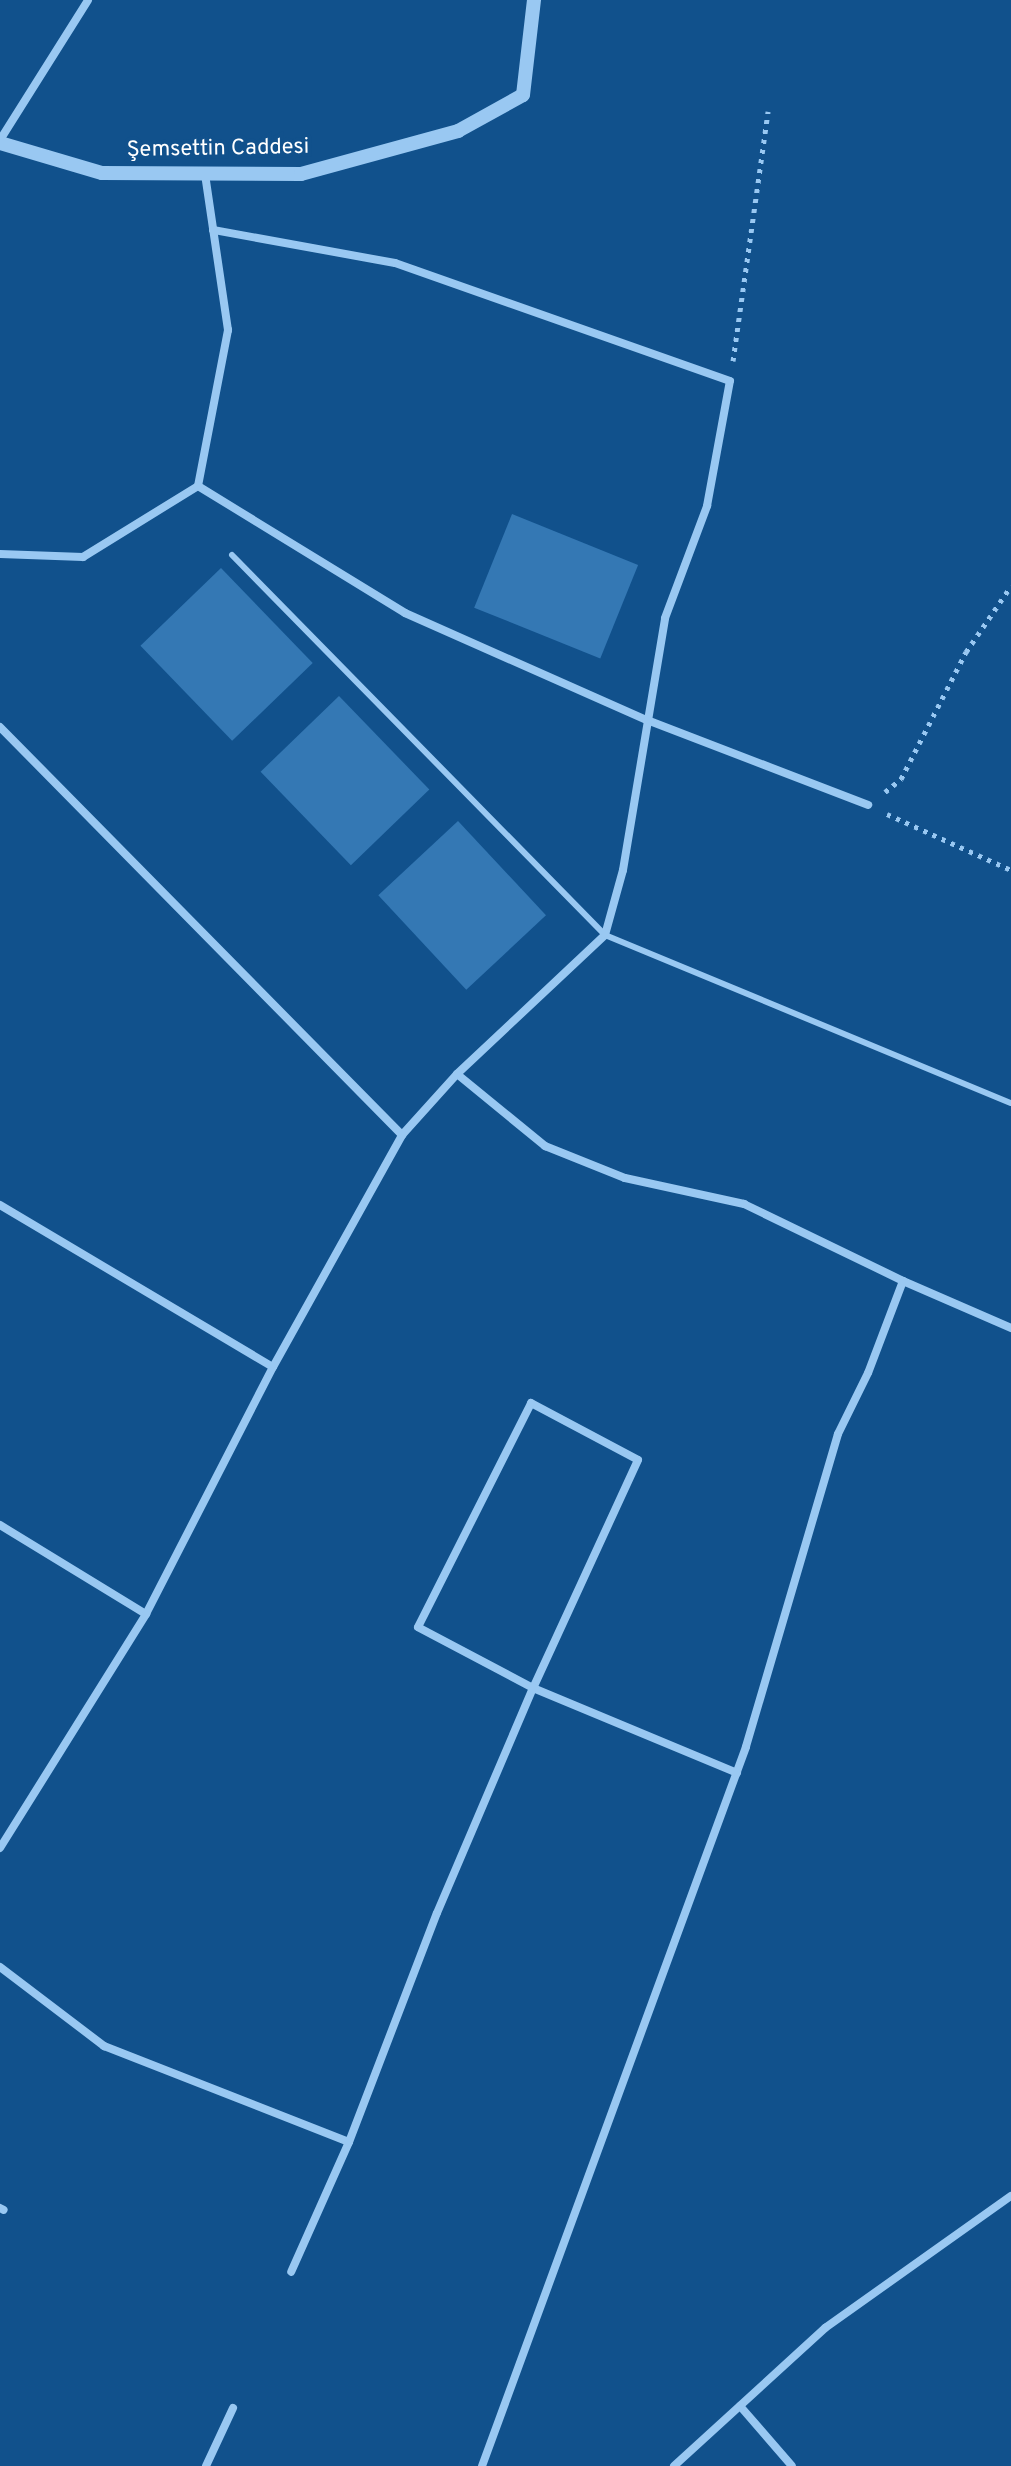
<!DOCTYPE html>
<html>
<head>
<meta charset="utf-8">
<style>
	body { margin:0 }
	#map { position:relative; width:1011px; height:2466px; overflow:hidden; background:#11518c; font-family:Overpass,sans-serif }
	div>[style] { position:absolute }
	.building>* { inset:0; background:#3478b4; transform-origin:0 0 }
	.path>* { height:5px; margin-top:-2.5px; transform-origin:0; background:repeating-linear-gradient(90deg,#99c8f2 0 4px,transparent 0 10px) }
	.service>* { height:6px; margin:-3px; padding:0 3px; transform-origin:3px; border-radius:3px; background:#99c8f2 }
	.minor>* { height:8px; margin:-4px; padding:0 4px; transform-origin:4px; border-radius:4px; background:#99c8f2 }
	.tertiary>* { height:14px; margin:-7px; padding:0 7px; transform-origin:7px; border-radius:7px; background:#99c8f2 }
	span { translate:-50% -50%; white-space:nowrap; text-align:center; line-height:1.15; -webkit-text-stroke:8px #11518c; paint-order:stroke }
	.street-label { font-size:22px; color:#fff }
</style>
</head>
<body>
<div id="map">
	<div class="building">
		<div style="left:512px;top:514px;width:136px;height:101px;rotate:22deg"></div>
		<div style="left:221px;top:568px;width:132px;height:112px;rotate:46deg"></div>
		<div style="left:339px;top:696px;width:130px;height:109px;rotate:46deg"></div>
		<div style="left:458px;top:821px;width:129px;height:109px;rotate:47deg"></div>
	</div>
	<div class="path">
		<div style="left:733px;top:361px;width:252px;rotate:-82deg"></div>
		<div style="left:885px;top:792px;width:21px;rotate:-39deg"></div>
		<div style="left:901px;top:779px;width:143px;rotate:-62.9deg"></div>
		<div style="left:966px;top:652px;width:80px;rotate:-55.7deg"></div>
		<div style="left:887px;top:814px;width:136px;rotate:24.3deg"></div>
	</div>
	<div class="service">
		<div style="left:232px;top:555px;width:532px;rotate:45.53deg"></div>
		<div style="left:605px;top:935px;width:439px;rotate:22.5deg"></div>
	</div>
	<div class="minor">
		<div style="left:0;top:140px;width:165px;rotate:-57.8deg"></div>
		<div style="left:198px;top:486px;width:159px;rotate:-79.1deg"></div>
		<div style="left:228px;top:330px;width:158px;rotate:-98.4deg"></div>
		<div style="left:0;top:554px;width:83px;rotate:2.1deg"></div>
		<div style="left:83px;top:557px;width:135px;rotate:-31.7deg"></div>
		<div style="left:198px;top:486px;width:243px;rotate:31.5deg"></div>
		<div style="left:405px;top:613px;width:265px;rotate:23.9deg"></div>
		<div style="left:647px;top:720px;width:237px;rotate:21deg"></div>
		<div style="left:0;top:727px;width:573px;rotate:45.42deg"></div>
		<div style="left:457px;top:1074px;width:114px;rotate:39.3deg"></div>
		<div style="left:545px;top:1146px;width:86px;rotate:21.8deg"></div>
		<div style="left:625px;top:1178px;width:122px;rotate:12.3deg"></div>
		<div style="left:744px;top:1204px;width:177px;rotate:25.8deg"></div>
		<div style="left:903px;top:1281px;width:98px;rotate:110.8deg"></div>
		<div style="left:868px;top:1373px;width:68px;rotate:116.2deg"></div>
		<div style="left:838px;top:1434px;width:326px;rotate:106.4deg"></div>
		<div style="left:746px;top:1747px;width:766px;rotate:110.16deg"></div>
		<div style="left:0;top:1205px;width:317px;rotate:30.7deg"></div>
		<div style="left:903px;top:1281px;width:118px;rotate:23.5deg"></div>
		<div style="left:531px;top:1403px;width:121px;rotate:28deg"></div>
		<div style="left:638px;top:1460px;width:251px;rotate:114.7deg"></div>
		<div style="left:533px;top:1688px;width:130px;rotate:-152.1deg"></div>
		<div style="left:418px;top:1627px;width:251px;rotate:-63.2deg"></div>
		<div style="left:0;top:1525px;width:171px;rotate:31.4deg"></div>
		<div style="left:0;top:1848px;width:276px;rotate:-58deg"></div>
		<div style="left:146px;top:1614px;width:278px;rotate:-62.8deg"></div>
		<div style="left:273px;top:1367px;width:265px;rotate:-60.9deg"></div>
		<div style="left:402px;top:1135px;width:82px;rotate:-48deg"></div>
		<div style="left:457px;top:1074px;width:203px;rotate:-43.2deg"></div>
		<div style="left:605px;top:935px;width:67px;rotate:-74.5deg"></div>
		<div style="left:623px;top:870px;width:255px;rotate:-80.5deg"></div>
		<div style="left:665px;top:618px;width:120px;rotate:-69.4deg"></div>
		<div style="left:707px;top:506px;width:127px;rotate:-79.6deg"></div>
		<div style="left:730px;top:381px;width:355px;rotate:-160.6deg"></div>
		<div style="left:395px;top:263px;width:185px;rotate:-169.7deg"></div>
		<div style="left:0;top:1967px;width:131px;rotate:37.2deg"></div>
		<div style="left:104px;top:2046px;width:263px;rotate:21.4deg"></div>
		<div style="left:349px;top:2142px;width:142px;rotate:114deg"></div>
		<div style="left:349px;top:2142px;width:245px;rotate:-69deg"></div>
		<div style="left:437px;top:1913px;width:245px;rotate:-66.9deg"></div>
		<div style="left:533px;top:1688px;width:221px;rotate:22.6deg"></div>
		<div style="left:0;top:2208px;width:4px;rotate:27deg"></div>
		<div style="left:740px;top:2406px;width:79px;rotate:49.1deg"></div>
		<div style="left:206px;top:2466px;width:64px;rotate:-65deg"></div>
		<div style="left:674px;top:2466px;width:205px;rotate:-42.4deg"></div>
		<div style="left:825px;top:2328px;width:228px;rotate:-35.4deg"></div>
	</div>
	<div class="tertiary">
		<div style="left:0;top:143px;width:106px;rotate:16.4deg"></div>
		<div style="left:102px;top:173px;width:199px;rotate:0.3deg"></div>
		<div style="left:301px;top:174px;width:163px;rotate:-15.3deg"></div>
		<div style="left:458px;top:131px;width:74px;rotate:-29deg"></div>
		<div style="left:523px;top:95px;width:96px;rotate:-83.4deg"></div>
	</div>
	<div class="street-label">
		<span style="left:218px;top:149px;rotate:-1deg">Şemsettin Caddesi</span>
	</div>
</div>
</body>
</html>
